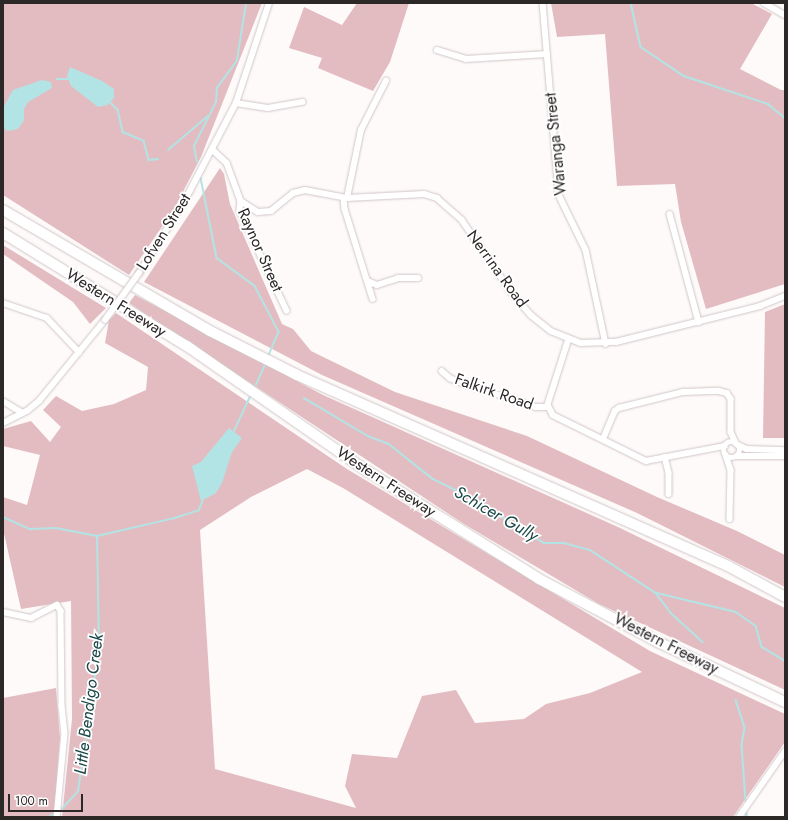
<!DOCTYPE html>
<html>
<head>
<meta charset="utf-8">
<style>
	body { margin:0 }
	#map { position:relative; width:788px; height:820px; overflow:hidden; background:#fefafa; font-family:Jost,sans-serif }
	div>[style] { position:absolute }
	.green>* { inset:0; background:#e3bcc1 }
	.water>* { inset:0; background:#b3e4e5 }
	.stream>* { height:1.5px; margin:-0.75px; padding:0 0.75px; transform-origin:0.75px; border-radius:0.75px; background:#b3e4e5 }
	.roads { filter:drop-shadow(0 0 1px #d1c6c7) drop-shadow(0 0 1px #d1c6c7) }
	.street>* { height:5.5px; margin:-2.75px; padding:0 2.75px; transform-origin:2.75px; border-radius:2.75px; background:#fff }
	.street>.ring { margin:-2.75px; padding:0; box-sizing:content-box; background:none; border:5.5px solid #fff; border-radius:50% }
	.highway>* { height:10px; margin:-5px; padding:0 5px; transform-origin:5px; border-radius:5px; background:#fff }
	.bridges { filter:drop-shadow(0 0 1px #d1c6c7) drop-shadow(0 0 1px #d1c6c7) }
	.street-bridge>* { height:5.5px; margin:-2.75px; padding:0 2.75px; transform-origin:2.75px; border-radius:2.75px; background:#fff }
	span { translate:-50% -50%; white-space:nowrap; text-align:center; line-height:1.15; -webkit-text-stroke:3.5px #fff; paint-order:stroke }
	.street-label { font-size:16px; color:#2c2828 }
	.water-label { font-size:17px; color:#1a4748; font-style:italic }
	.frame { position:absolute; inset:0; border:4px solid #2c2828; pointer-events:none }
	.scale { position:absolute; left:8px; top:794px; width:75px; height:18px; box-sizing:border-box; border:2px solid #2c2828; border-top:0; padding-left:5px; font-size:12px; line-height:14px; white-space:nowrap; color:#2c2828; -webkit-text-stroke:3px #fff; paint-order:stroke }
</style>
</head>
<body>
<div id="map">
	<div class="green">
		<div style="clip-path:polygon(3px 3px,262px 3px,201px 157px,174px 209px,129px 275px,3px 195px)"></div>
		<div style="clip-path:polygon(357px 3px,409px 3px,390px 62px,373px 91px,318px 68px,322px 58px,289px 48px,304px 7px,342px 25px)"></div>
		<div style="clip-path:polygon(551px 3px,751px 3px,772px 14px,740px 69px,781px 90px,785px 90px,785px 284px,706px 309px,681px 222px,675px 184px,617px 186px,605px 34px,557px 37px)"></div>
		<div style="clip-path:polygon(220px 168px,224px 174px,230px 204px,282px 324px,293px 329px,311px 351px,395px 392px,527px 436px,657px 497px,737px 531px,785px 555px,785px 587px,637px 513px,322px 375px,144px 282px)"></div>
		<div style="clip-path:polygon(3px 245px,106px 308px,90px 324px,73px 302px,3px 254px)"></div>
		<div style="clip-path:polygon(135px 295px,323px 395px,618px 527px,785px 608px,785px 690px,599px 604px,464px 524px,129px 303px)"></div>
		<div style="clip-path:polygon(785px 304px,785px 438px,763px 438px,765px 312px)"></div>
		<div style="clip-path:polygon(evenodd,116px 313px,347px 469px,650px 651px,785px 714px,785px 742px,733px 817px,62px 817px,72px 719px,71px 601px,21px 609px,3px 529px,3px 497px,27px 505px,40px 455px,3px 446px,3px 429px,31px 421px,50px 442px,61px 427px,43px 410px,56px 396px,82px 411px,114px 404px,146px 390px,148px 367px,105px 343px,109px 320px,116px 313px,307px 469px,343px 488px,642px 672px,590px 693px,546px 704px,524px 719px,475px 723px,456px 690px,422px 696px,397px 758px,352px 754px,345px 786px,356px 808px,215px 769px,200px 530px,251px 497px,307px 469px)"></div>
		<div style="clip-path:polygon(56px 688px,60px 738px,54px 817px,3px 817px,3px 698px)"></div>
	</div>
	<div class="water">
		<div style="clip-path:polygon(70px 67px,102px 81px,114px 89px,114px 98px,107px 105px,98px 107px,71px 86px,67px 76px)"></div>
		<div style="clip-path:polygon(42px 80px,51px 82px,52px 88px,28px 102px,24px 109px,24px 120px,18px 129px,7px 131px,3px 127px,3px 108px,13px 90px)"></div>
		<div style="clip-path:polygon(229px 428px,242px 438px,232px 452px,222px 483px,216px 493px,201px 501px,192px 466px,201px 462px)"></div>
	</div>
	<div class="stream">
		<div style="left:631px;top:3px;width:45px;rotate:77.2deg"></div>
		<div style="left:641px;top:47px;width:52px;rotate:34deg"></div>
		<div style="left:684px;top:76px;width:89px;rotate:18.4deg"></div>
		<div style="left:768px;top:104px;width:22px;rotate:39deg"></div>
		<div style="left:57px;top:79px;width:13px"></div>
		<div style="left:109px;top:101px;width:13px;rotate:45deg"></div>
		<div style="left:118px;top:110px;width:23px;rotate:77deg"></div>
		<div style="left:123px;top:132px;width:23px;rotate:23deg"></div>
		<div style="left:144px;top:141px;width:20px;rotate:75deg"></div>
		<div style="left:149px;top:160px;width:9px;rotate:-6deg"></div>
		<div style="left:168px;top:150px;width:52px;rotate:-40.4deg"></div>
		<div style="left:197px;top:162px;width:16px;rotate:-101deg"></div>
		<div style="left:194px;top:146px;width:49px;rotate:-63.4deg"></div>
		<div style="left:216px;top:102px;width:14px;rotate:-86deg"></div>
		<div style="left:217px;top:88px;width:34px;rotate:-54deg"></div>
		<div style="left:237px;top:60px;width:58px;rotate:-81deg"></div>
		<div style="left:201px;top:178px;width:82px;rotate:78.7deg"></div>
		<div style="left:217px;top:258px;width:47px;rotate:36.4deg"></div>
		<div style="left:255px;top:286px;width:52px;rotate:62.4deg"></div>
		<div style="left:279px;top:332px;width:25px;rotate:113deg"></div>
		<div style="left:255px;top:387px;width:24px;rotate:-66deg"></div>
		<div style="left:304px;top:398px;width:74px;rotate:30.7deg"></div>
		<div style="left:368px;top:436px;width:22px;rotate:21deg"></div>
		<div style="left:389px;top:444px;width:56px;rotate:38.5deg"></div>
		<div style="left:433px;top:479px;width:37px;rotate:26deg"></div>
		<div style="left:466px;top:495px;width:92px;rotate:31.6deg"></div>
		<div style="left:544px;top:543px;width:20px"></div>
		<div style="left:564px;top:543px;width:27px;rotate:15deg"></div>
		<div style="left:590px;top:550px;width:79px;rotate:33.1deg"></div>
		<div style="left:656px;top:593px;width:25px;rotate:53deg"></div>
		<div style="left:671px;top:613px;width:43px;rotate:42.2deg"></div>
		<div style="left:234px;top:431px;width:38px;rotate:-65deg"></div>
		<div style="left:3px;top:517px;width:30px;rotate:24deg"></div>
		<div style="left:30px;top:529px;width:26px;rotate:-2deg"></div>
		<div style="left:56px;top:528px;width:42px;rotate:11deg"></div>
		<div style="left:657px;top:593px;width:81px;rotate:13.5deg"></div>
		<div style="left:736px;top:612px;width:24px;rotate:35deg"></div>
		<div style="left:756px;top:626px;width:22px;rotate:74deg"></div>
		<div style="left:762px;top:647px;width:27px;rotate:31deg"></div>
		<div style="left:736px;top:700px;width:29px;rotate:72deg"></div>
		<div style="left:745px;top:728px;width:17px;rotate:100deg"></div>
		<div style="left:742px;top:745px;width:56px;rotate:85.9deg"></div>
		<div style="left:62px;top:809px;width:24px;rotate:-48deg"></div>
		<div style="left:78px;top:791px;width:144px;rotate:-81.6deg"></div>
		<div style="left:99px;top:649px;width:113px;rotate:-91deg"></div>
		<div style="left:97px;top:536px;width:80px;rotate:-13deg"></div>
		<div style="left:175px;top:518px;width:25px;rotate:-18deg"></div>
		<div style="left:199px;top:510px;width:12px;rotate:-70deg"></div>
		<div style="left:747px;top:813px;width:4px;rotate:90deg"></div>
		<div style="left:49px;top:817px;width:5px;rotate:-37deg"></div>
	</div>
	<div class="roads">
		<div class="street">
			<div style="left:543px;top:3px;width:193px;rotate:85.2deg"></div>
			<div style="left:559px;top:195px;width:61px;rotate:63.9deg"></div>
			<div style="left:586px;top:250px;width:96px;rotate:78deg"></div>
			<div style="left:764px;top:3px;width:24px;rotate:30deg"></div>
			<div style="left:437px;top:50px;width:30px;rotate:17deg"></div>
			<div style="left:466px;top:59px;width:81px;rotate:-3.5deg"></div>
			<div style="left:236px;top:103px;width:32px;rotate:9deg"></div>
			<div style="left:268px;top:108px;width:35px;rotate:-10deg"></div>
			<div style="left:213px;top:150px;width:19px;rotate:43deg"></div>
			<div style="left:227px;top:163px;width:40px;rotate:69.8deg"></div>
			<div style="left:241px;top:201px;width:20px;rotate:33deg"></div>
			<div style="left:258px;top:212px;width:13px;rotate:-4deg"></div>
			<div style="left:271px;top:211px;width:28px;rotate:-39deg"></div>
			<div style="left:293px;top:193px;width:12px;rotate:-14deg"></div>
			<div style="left:305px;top:190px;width:43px;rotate:10.8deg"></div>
			<div style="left:347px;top:198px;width:77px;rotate:-3deg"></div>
			<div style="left:424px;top:194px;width:14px;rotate:17deg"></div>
			<div style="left:437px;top:198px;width:33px;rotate:41deg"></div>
			<div style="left:462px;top:220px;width:88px;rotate:55.6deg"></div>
			<div style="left:512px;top:293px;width:30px;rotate:49deg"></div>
			<div style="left:532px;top:316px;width:24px;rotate:38deg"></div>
			<div style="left:551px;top:331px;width:32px;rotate:22deg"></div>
			<div style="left:581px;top:343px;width:35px;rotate:-2deg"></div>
			<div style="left:616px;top:342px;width:148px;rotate:-14deg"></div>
			<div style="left:760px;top:306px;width:27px;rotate:-22deg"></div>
			<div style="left:344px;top:198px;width:11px;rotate:85deg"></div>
			<div style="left:345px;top:209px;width:94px;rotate:72.7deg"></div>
			<div style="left:347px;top:198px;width:69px;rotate:-78.4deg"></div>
			<div style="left:361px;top:130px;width:55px;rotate:-63deg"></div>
			<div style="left:241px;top:201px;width:10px;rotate:96deg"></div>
			<div style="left:240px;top:211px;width:110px;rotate:64.8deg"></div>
			<div style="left:670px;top:214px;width:112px;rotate:75deg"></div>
			<div style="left:139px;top:273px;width:84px;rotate:-57.6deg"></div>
			<div style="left:184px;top:202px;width:112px;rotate:-62.3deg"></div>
			<div style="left:236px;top:103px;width:105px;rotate:-71.7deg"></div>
			<div style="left:368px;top:281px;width:10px;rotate:24deg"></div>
			<div style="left:377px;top:285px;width:22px;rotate:-18deg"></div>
			<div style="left:398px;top:278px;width:20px"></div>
			<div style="left:3px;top:303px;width:46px;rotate:18.8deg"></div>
			<div style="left:47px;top:318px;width:47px;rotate:46.7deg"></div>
			<div style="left:569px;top:339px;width:69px;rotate:107.7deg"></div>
			<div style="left:548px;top:405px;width:11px;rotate:63deg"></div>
			<div style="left:553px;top:415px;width:104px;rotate:26.3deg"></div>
			<div style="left:646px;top:461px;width:80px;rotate:-10.8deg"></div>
			<div style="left:442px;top:371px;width:11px;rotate:41deg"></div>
			<div style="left:450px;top:378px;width:13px;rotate:23deg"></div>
			<div style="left:462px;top:383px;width:78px;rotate:18deg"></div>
			<div style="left:536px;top:407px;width:12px"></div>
			<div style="left:3px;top:401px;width:23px;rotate:31deg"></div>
			<div style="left:3px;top:423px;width:27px;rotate:-27deg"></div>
			<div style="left:27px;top:411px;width:16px;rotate:-40deg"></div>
			<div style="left:39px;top:401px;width:104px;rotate:-50.8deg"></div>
			<div style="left:603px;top:439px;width:30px;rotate:-67deg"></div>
			<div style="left:615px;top:411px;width:5px;rotate:-37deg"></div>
			<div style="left:619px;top:408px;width:66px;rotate:-14deg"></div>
			<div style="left:683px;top:392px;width:36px;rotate:-2deg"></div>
			<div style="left:719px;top:391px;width:8px;rotate:14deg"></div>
			<div style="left:727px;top:393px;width:7px;rotate:56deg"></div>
			<div style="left:731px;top:399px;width:33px;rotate:90deg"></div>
			<div style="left:731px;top:432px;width:12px;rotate:66deg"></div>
			<div class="ring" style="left:724px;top:442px;width:10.5px;height:10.5px"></div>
			<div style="left:738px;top:445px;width:10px;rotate:24deg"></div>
			<div style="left:747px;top:449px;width:38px;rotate:2deg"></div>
			<div style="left:726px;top:455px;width:16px;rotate:72deg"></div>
			<div style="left:731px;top:470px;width:49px;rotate:91.2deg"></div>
			<div style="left:737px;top:456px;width:48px"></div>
			<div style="left:665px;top:457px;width:16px;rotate:76deg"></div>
			<div style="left:669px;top:473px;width:21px;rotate:90deg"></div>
			<div style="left:3px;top:612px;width:29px;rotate:12deg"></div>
			<div style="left:31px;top:618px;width:29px;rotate:-27deg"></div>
			<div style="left:57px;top:605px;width:7px;rotate:56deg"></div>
			<div style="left:61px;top:611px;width:95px;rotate:89.4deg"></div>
			<div style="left:62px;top:706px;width:27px;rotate:84deg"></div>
			<div style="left:65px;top:733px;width:84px;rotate:95.4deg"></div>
			<div style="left:739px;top:817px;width:80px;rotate:-55.1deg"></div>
		</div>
		<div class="highway">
			<div style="left:3px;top:210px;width:240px;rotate:30.3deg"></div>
			<div style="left:210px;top:331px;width:97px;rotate:26.8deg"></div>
			<div style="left:297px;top:375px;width:471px;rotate:23.9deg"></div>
			<div style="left:728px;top:566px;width:65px;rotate:28.5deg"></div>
			<div style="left:3px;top:233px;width:216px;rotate:31.6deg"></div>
			<div style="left:187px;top:346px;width:219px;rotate:34.8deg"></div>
			<div style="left:367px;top:471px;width:203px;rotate:32.1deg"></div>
			<div style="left:539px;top:579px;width:135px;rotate:27.9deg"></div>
			<div style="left:658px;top:642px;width:140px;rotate:25.3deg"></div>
		</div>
	</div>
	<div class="bridges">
		<div class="street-bridge">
			<div style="left:105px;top:320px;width:58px;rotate:-54.1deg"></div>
		</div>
	</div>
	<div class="street-label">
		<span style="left:556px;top:144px;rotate:-96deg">Waranga Street</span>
		<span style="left:164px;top:232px;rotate:-58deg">Lofven Street</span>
		<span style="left:260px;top:250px;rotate:66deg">Raynor Street</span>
		<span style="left:497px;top:269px;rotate:54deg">Nerrina Road</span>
		<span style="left:116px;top:303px;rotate:32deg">Western Freeway</span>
		<span style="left:494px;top:392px;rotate:19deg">Falkirk Road</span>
		<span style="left:386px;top:482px;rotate:33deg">Western Freeway</span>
		<span style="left:666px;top:644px;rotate:27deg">Western Freeway</span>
	</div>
	<div class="water-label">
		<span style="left:496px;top:514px;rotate:30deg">Schicer Gully</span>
		<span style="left:89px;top:704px;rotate:-83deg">Little Bendigo Creek</span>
	</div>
	<div class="frame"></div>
	<div class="scale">100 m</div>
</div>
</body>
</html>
